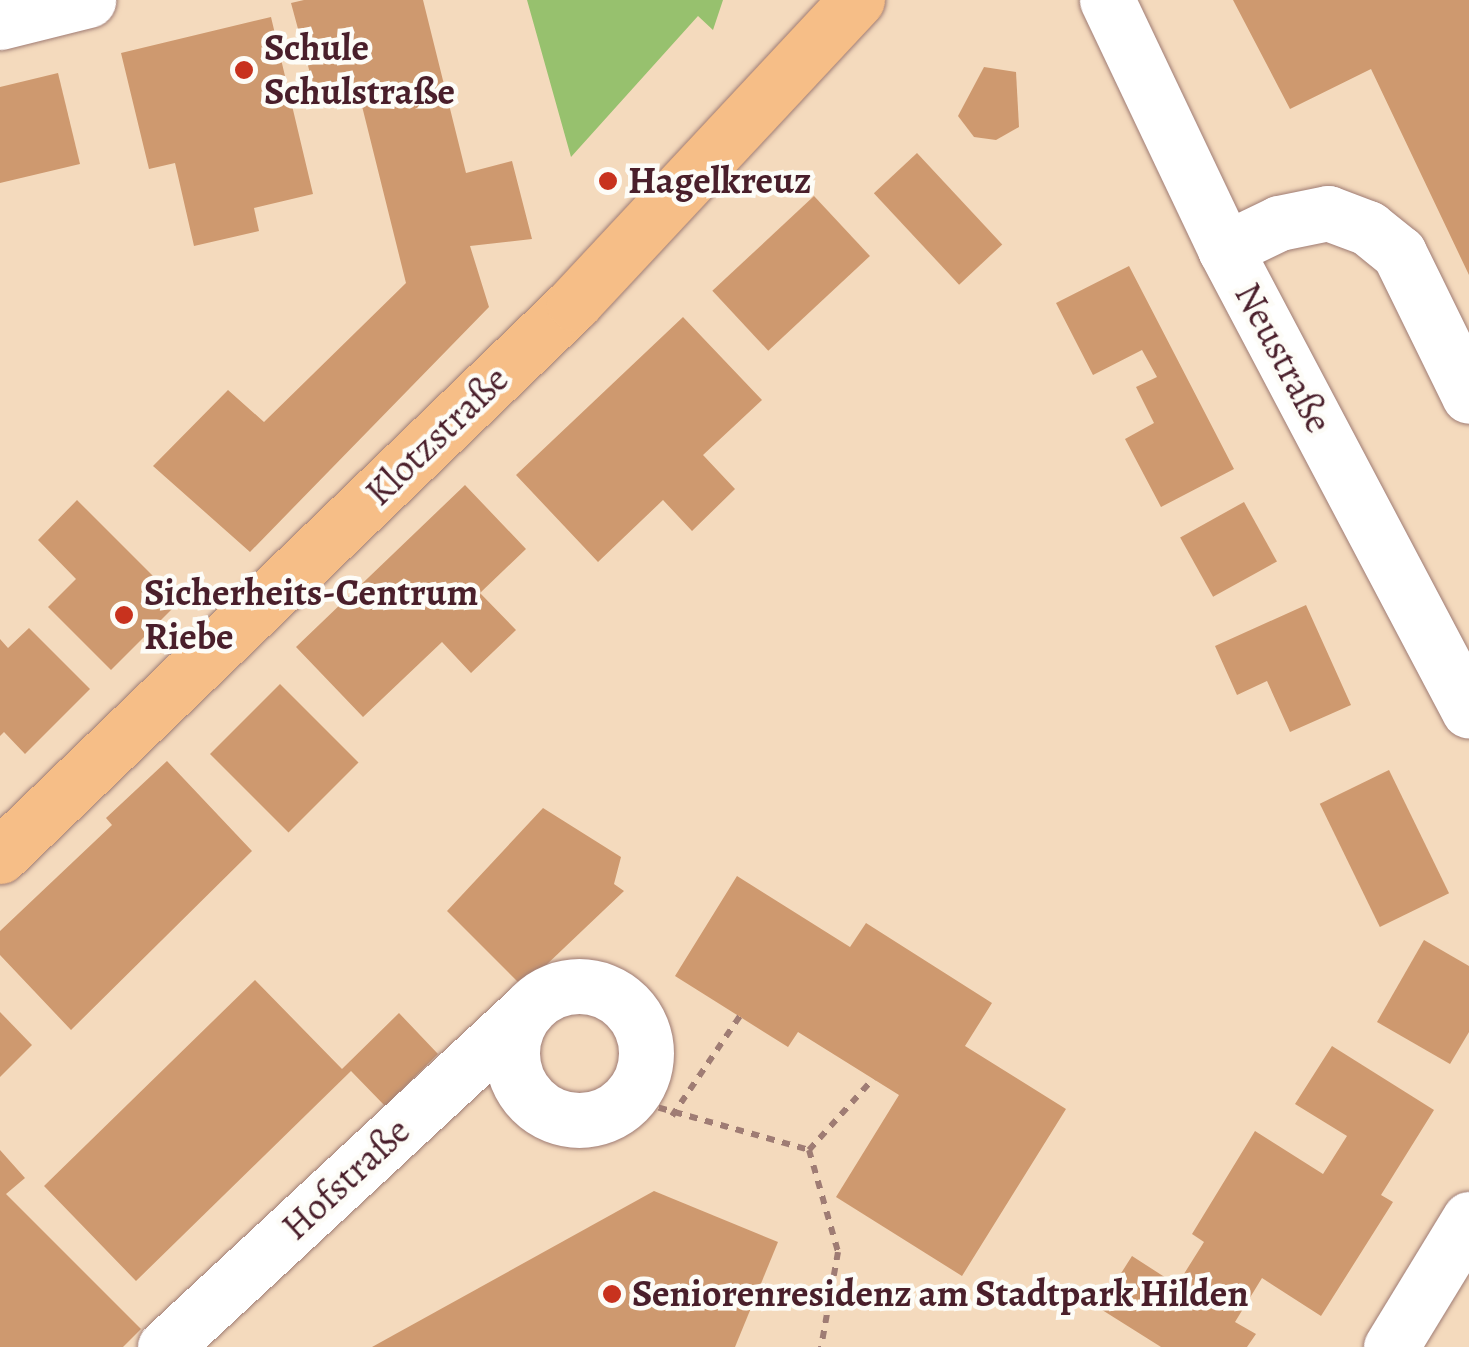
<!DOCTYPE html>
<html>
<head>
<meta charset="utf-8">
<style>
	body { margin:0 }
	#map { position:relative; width:1469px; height:1347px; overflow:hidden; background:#f4dabd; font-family:Alegreya,serif }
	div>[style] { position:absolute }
	.green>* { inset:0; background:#97c16e }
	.building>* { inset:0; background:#ce996f; transform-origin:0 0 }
	.path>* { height:6px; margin-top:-3px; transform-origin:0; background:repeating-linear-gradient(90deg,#9f7c74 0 8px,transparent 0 16px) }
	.roads { filter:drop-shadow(0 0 2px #9f7c74) drop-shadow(0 0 2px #9f7c74) }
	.minor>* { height:55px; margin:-27.5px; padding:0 27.5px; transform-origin:27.5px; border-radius:27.5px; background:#fff }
	.minor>.ring { margin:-27.5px; padding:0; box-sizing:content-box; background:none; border:55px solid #fff; border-radius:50% }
	.major>* { height:55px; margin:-27.5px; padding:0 27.5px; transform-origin:27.5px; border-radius:27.5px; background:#f6be87 }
	.dots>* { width:28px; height:28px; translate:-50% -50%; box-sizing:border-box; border:5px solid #fdfcf7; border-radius:50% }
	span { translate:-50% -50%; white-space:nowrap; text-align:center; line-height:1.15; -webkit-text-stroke:9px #fdfcf7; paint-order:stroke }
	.poi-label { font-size:38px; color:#4a1f2b; font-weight:700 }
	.left { translate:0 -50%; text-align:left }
	.street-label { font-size:38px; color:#4a1f2b }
</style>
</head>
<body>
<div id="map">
	<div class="green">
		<div style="clip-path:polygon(527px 0,723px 0,713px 30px,698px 16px,571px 157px)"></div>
	</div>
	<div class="building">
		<div style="clip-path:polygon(304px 0,423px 0,466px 173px,512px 161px,532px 239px,470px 246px,489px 307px,250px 552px,153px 466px,228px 390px,264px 422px,406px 283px,358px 90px,317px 99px,291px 3px)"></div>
		<div style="clip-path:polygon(1233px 0,1469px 0,1469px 275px,1371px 69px,1290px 109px)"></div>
		<div style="clip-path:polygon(271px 17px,313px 194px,254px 208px,259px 231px,194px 246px,175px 163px,149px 169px,121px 53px)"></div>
		<div style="clip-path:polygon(984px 67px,1016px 72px,1019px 127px,996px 140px,974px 137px,958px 116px)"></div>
		<div style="clip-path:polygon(58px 73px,80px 164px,0 183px,0 87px)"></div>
		<div style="left:917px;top:153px;width:125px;height:59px;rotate:47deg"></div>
		<div style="left:814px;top:196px;width:82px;height:139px;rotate:47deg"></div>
		<div style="clip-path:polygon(1129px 266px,1234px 469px,1161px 507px,1125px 439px,1154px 423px,1136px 387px,1157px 377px,1142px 350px,1093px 375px,1056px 303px)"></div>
		<div style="clip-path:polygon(683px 317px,762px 400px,703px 455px,735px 489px,692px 531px,663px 500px,598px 562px,516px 475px)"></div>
		<div style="clip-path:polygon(465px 485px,526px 549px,480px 593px,516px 630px,471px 673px,442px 642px,363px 717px,296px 647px)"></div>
		<div style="clip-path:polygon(77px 500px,179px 602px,111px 670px,48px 607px,76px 579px,38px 540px)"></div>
		<div style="left:1244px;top:502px;width:68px;height:73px;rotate:61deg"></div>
		<div style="clip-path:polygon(1306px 605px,1351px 705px,1290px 732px,1267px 681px,1237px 695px,1215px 646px)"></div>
		<div style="clip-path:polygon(29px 628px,90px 689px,25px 754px,4px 732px,0 736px,0 639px,8px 648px)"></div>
		<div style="left:280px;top:684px;width:111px;height:99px;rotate:45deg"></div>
		<div style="clip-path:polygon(167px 761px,252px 851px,71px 1030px,0 955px,0 931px,112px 825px,106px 818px)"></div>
		<div style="left:1389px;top:770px;width:137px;height:77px;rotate:64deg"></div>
		<div style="clip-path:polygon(543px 808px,621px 857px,614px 884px,624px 891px,523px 987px,447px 911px)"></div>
		<div style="clip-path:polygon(737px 876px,850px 947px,866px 923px,992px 1003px,965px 1046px,1066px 1109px,962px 1276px,836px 1197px,899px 1095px,798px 1032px,788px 1047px,675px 976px)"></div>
		<div style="clip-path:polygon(1424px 940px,1469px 966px,1469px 1032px,1450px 1064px,1377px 1022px)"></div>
		<div style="clip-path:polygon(255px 980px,342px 1069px,399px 1013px,438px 1054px,385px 1106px,351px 1071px,136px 1281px,44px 1186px)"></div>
		<div style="clip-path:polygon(0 1012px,32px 1045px,0 1077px)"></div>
		<div style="clip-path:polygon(1332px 1046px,1434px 1110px,1381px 1195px,1393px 1202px,1321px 1316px,1262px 1278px,1235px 1322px,1256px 1334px,1247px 1347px,1161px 1347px,1099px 1308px,1132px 1256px,1177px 1285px,1204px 1242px,1192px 1234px,1255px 1131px,1323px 1174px,1347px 1136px,1295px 1104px)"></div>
		<div style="clip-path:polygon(0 1150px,25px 1178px,6px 1194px,141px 1329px,123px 1347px,0 1347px)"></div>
		<div style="clip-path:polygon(654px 1191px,778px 1242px,735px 1347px,372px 1347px)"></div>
	</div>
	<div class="path">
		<div style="left:628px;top:1099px;width:188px;rotate:15.7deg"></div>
		<div style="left:809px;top:1150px;width:106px;rotate:74.1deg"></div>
		<div style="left:838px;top:1252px;width:97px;rotate:100.1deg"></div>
		<div style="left:672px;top:1116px;width:121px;rotate:-55.8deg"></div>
		<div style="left:809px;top:1150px;width:96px;rotate:-48deg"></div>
	</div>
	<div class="roads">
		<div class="minor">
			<div style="left:1107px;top:0;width:276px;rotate:64.6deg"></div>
			<div style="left:1225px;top:249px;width:522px;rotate:62.16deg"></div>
			<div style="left:0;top:22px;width:91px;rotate:-14deg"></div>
			<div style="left:1225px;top:249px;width:60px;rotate:-25.7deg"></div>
			<div style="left:1279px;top:223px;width:50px;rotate:-11.5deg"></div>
			<div style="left:1328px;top:213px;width:43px;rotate:20.6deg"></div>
			<div style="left:1368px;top:228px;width:40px;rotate:39deg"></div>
			<div style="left:1399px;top:253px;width:159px;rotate:63.9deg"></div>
			<div class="ring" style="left:512px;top:986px;width:79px;height:79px"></div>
			<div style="left:165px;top:1347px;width:493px;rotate:-42.9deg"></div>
			<div style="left:1391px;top:1347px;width:150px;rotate:-58.6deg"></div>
		</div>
		<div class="major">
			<div style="left:0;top:856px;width:797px;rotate:-43.93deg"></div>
			<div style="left:574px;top:303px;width:415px;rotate:-47deg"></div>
		</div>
	</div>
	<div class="dots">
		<div style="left:244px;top:70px;background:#c8321e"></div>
		<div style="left:608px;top:181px;background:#c8321e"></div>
		<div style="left:124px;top:615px;background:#c8321e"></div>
		<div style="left:612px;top:1294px;background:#c8321e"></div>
	</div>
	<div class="poi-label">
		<span class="left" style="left:264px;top:70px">Schule<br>Schulstraße</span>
		<span class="left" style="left:628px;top:181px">Hagelkreuz</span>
		<span class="left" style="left:144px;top:615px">Sicherheits-Centrum<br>Riebe</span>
		<span class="left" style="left:632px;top:1294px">Seniorenresidenz am Stadtpark Hilden</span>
	</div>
	<div class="street-label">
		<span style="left:1283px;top:358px;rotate:62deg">Neustraße</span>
		<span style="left:437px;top:436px;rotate:-44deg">Klotzstraße</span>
		<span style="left:346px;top:1179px;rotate:-43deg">Hofstraße</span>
	</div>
</div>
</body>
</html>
